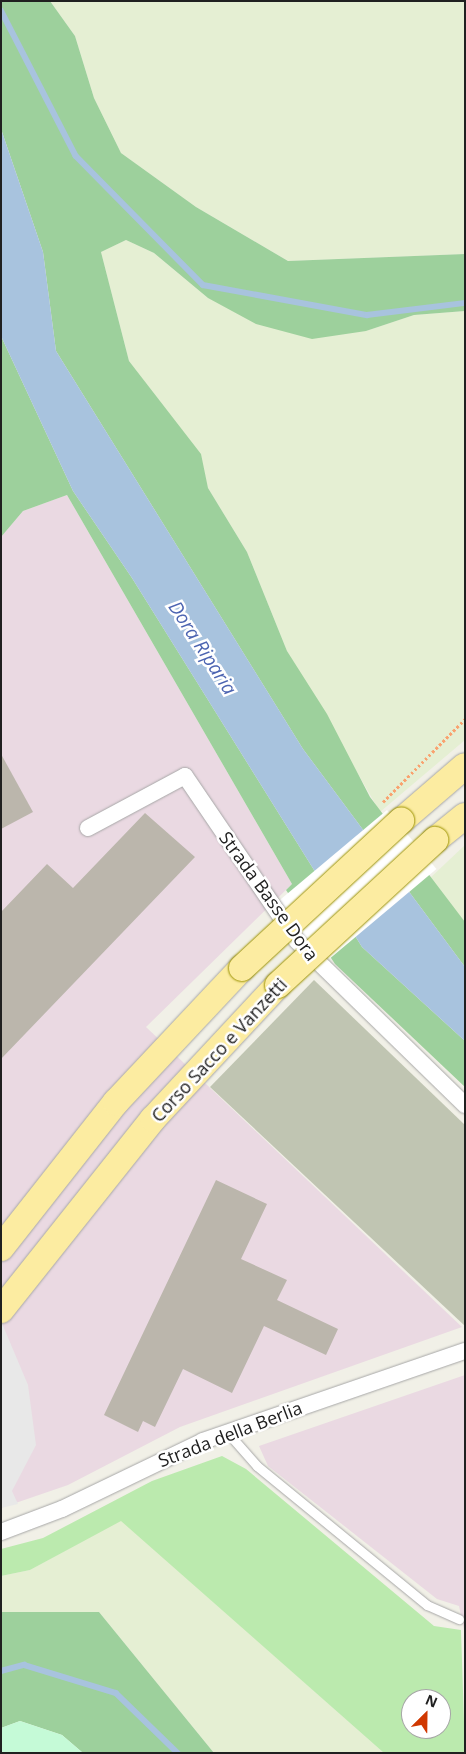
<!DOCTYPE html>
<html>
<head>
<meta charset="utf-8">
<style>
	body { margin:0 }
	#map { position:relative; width:466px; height:1754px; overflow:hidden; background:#f1f0e7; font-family:"Open Sans",sans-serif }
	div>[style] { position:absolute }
	.industrial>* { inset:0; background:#ead9e2 }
	.construction>* { inset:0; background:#c0c5b2 }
	.farmland>* { inset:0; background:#e5efd3 }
	.grass>* { inset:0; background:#bbeaae }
	.forest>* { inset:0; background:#9dd09c }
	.park>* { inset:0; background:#c5fad7 }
	.parking>* { inset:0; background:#e8e8e8 }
	.water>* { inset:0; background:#a8c3de }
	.pier>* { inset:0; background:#fff; transform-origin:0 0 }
	.stream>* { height:5.5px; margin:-2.75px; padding:0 2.75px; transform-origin:2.75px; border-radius:2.75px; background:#a8c3de }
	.building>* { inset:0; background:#bbb6ac }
	.path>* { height:3px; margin-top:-1.5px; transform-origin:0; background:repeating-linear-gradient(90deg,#f9a26f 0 2.5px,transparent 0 5px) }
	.roads { filter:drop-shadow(0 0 1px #a7a7a7) drop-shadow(0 0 1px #a7a7a7) }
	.service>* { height:9px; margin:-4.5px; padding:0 4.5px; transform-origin:4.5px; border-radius:4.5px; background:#fff }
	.minor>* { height:16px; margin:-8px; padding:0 8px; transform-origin:8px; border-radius:8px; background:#fff }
	.primary>* { height:26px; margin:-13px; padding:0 13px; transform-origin:13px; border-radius:13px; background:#fceca1 }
	.bridges { filter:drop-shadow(0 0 1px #9c9201) drop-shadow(0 0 1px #9c9201) }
	.primary-bridge>* { height:26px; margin:-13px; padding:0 13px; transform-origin:13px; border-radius:13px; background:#fceca1 }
	span { translate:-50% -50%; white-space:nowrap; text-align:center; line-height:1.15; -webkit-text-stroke:5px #fff; paint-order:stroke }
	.street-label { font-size:18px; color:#202020 }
	.water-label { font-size:19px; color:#4c64b1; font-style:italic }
	.frame { position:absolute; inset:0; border:2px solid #202020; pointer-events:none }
	.north { position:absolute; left:401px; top:1689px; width:50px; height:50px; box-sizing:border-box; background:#fff; border:1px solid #a6a6a6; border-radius:50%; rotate:23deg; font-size:14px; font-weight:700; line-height:20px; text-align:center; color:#202020 }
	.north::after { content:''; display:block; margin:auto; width:18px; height:22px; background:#d03801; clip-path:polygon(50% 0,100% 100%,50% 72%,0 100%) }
</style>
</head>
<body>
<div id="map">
	<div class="industrial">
		<div style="clip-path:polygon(67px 495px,292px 884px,146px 1027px,462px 1327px,180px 1427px,68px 1485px,1px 1508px,1px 537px,23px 511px)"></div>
		<div style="clip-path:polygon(465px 1375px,465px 1635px,459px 1606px,437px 1599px,268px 1466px,259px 1446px)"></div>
	</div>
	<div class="construction">
		<div style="clip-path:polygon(314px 980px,465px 1125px,465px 1326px,210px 1087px)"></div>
	</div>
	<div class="farmland">
		<div style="clip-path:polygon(50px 1px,465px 1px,465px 254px,288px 261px,196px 207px,121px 153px,94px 98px,75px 36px)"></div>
		<div style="clip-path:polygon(126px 240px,154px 253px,208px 298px,366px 331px,414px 315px,465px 311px,465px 740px,380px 812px,287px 651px,247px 552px,208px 488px,200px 454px,129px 361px,101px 252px)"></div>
		<div style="clip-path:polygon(465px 845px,465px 922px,429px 879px)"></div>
		<div style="clip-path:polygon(121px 1520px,384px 1753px,214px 1753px,99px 1612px,1px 1612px,1px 1576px,30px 1570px)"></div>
	</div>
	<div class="grass">
		<div style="clip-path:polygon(evenodd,222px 1456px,246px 1469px,434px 1626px,461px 1630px,465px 1753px,384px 1753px,121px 1521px,30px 1570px,1px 1576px,1px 1549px,43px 1538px,152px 1481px,222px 1456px,411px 1699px,441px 1699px,441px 1729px,411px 1729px,411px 1699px)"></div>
	</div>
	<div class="forest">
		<div style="clip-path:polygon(1px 1px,50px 1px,75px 36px,94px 98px,121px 153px,196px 207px,288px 261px,465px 254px,465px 311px,414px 315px,366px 331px,312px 339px,256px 324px,208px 298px,154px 253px,126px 240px,101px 252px,129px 361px,201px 454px,208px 488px,247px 552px,287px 651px,327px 714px,370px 797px,465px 922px,465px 967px,303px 749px,56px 351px,43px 252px,1px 129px)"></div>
		<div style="clip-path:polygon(1px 336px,73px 491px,132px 578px,362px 947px,465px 1041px,465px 1087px,335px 964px,286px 890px,292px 884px,67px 495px,23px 511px,1px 537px)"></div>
		<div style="clip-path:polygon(1px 1612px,99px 1612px,214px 1753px,83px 1753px,62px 1735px,20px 1721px,1px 1728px)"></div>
	</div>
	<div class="park">
		<div style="clip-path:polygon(20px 1721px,62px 1735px,83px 1753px,1px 1753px,1px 1728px)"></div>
	</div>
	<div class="parking">
		<div style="clip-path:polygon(1px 1321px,28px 1385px,36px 1445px,12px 1491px,18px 1504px,1px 1508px)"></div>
	</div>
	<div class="water">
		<div style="clip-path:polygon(1px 129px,43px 252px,56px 351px,303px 749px,465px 967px,465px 1041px,362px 947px,132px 578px,73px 491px,1px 336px)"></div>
	</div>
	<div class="pier">
		<div style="left:387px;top:810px;width:77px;height:145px;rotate:50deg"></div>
	</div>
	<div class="stream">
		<div style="left:1px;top:10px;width:164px;rotate:62.8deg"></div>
		<div style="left:76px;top:156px;width:181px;rotate:45.4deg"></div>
		<div style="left:203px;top:285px;width:167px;rotate:10.4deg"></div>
		<div style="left:367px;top:315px;width:99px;rotate:-7deg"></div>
		<div style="left:1px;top:1671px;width:24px;rotate:-15deg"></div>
		<div style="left:24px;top:1665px;width:96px;rotate:16.9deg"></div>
		<div style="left:116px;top:1693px;width:86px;rotate:44.1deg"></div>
	</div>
	<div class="building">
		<div style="clip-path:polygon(1px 754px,33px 812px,1px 829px)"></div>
		<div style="clip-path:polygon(145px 813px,195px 857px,1px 1059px,1px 912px,47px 864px,73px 888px)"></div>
		<div style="clip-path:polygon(216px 1180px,267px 1204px,241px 1259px,287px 1280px,277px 1300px,338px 1329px,326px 1355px,264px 1326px,232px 1393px,183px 1369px,155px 1427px,143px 1421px,138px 1432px,104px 1415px)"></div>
	</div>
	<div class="path">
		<div style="left:383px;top:802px;width:117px;rotate:-45.3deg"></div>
	</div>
	<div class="roads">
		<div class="service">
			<div style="left:228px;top:1433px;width:44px;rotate:48.7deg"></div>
			<div style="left:257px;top:1466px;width:220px;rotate:39.3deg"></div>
			<div style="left:427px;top:1605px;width:35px;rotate:24deg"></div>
		</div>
		<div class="minor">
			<div style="left:88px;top:828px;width:110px;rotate:-28.2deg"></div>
			<div style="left:185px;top:776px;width:199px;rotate:55.8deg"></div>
			<div style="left:297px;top:941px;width:235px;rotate:44.3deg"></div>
			<div style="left:1px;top:1532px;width:65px;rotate:-20.7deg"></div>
			<div style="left:62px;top:1509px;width:157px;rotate:-25.7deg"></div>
			<div style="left:203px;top:1441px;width:277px;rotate:-19deg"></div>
		</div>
		<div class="primary">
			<div style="left:401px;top:821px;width:84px;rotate:-40.7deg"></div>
			<div style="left:435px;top:840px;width:38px;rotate:-39deg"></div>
			<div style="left:1px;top:1248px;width:186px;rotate:-51.8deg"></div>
			<div style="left:116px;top:1102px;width:184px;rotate:-46.8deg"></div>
			<div style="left:1px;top:1310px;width:244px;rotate:-51.5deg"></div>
			<div style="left:153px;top:1119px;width:183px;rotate:-47deg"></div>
		</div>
	</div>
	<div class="bridges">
		<div class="primary-bridge">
			<div style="left:242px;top:968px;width:217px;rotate:-42.8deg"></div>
			<div style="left:278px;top:985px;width:214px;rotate:-42.7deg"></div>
		</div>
	</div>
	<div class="street-label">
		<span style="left:269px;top:896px;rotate:54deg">Strada Basse Dora</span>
		<span style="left:219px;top:1050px;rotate:-47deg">Corso Sacco e Vanzetti</span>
		<span style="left:230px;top:1434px;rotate:-21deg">Strada della Berlia</span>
	</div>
	<div class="water-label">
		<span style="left:202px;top:648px;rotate:57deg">Dora Riparia</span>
	</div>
	<div class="frame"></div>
	<div class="north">N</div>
</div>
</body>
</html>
